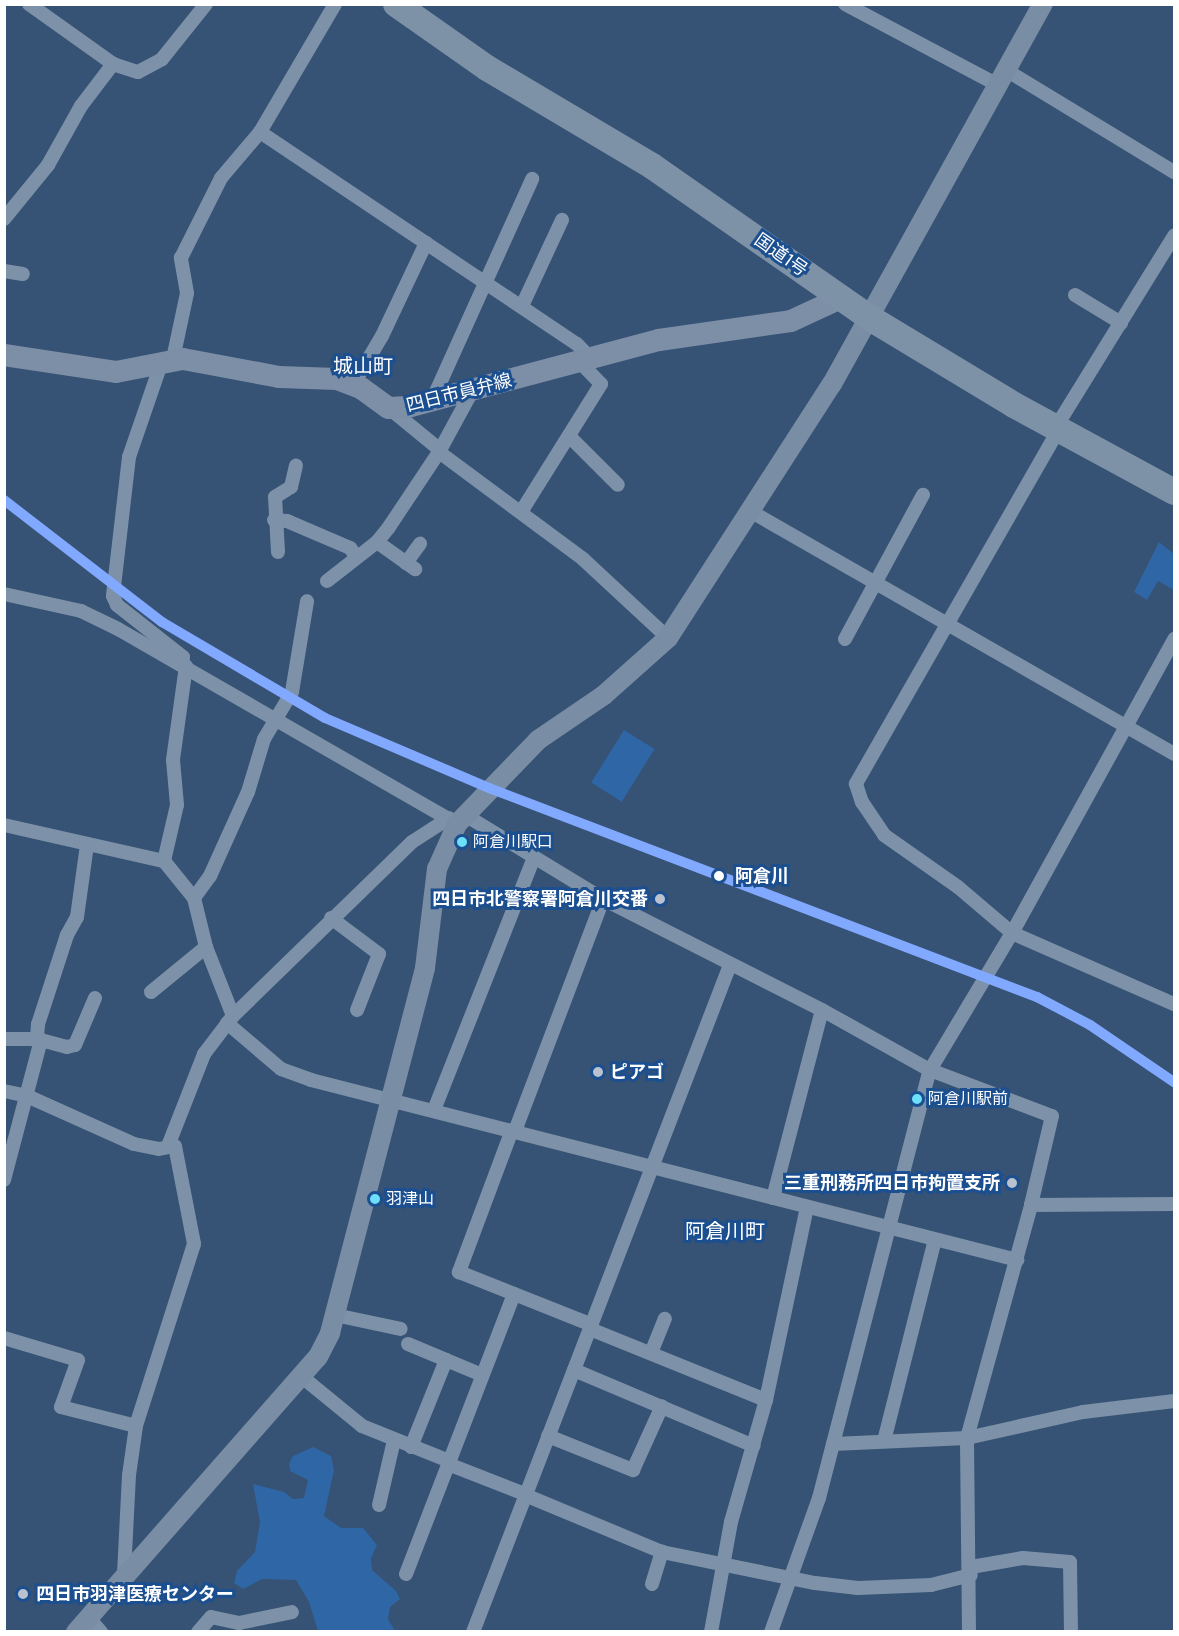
<!DOCTYPE html>
<html>
<head>
<meta charset="utf-8">
<style>
	body { margin:0 }
	#map { position:relative; width:1179px; height:1636px; overflow:hidden; background:#365274; font-family:"DM Sans","Noto Sans JP",sans-serif }
	div>[style] { position:absolute }
	.green>* { inset:0; background:#2f66a5; transform-origin:0 0 }
	.street>* { height:14px; margin:-7px; padding:0 7px; transform-origin:7px; border-radius:7px; background:#7d92a8 }
	.secondary>* { height:20px; margin:-10px; padding:0 10px; transform-origin:10px; border-radius:10px; background:#798da4 }
	.primary>* { height:22px; margin:-11px; padding:0 11px; transform-origin:11px; border-radius:11px; background:#7d8ea7 }
	.highway>* { height:26px; margin:-13px; padding:0 13px; transform-origin:13px; border-radius:13px; background:#7e92a7 }
	.rail-1>* { height:10px; margin:-5px; padding:0 5px; transform-origin:5px; border-radius:5px; background:#80a9ff }
	.dots>* { width:16px; height:16px; translate:-50% -50%; box-sizing:border-box; border:3px solid #1b4f8f; border-radius:50% }
	span { translate:-50% -50%; white-space:nowrap; text-align:center; line-height:1.15; -webkit-text-stroke:6px #1b4f8f; paint-order:stroke }
	.bus-label { font-size:16px; color:#fff }
	.left { translate:0 -50%; text-align:left }
	.street-label { font-size:18px; color:#fff }
	.stop-label { font-size:18px; color:#fff; font-weight:700 }
	.poi-label { font-size:18px; color:#fff; font-weight:700 }
	.right { translate:-100% -50%; text-align:right }
	.neighbourhood-label { font-size:20px; color:#fff }
	.frame { position:absolute; inset:0; border:6px solid #fff; pointer-events:none }
</style>
</head>
<body>
<div id="map">
	<div class="green">
		<div style="clip-path:polygon(1159px 542px,1174px 554px,1174px 590px,1158px 581px,1147px 600px,1134px 592px)"></div>
		<div style="left:624px;top:730px;width:36px;height:62px;rotate:32deg"></div>
		<div style="clip-path:polygon(313px 1447px,331px 1456px,334px 1470px,324px 1516px,341px 1528px,363px 1528px,377px 1545px,371px 1558px,372px 1570px,396px 1591px,400px 1599px,390px 1607px,388px 1619px,395px 1631px,318px 1631px,309px 1602px,296px 1580px,262px 1579px,243px 1589px,234px 1583px,237px 1571px,255px 1552px,260px 1522px,253px 1484px,284px 1492px,293px 1499px,304px 1498px,308px 1480px,290px 1471px,289px 1464px,293px 1456px)"></div>
	</div>
	<div class="street">
		<div style="left:29px;top:4px;width:103px;rotate:35.5deg"></div>
		<div style="left:113px;top:64px;width:26px;rotate:18deg"></div>
		<div style="left:138px;top:72px;width:27px;rotate:-28deg"></div>
		<div style="left:162px;top:59px;width:70px;rotate:-51.3deg"></div>
		<div style="left:845px;top:4px;width:173px;rotate:27.9deg"></div>
		<div style="left:1006px;top:70px;width:197px;rotate:31.3deg"></div>
		<div style="left:260px;top:132px;width:381px;rotate:33.8deg"></div>
		<div style="left:577px;top:344px;width:19px;rotate:47deg"></div>
		<div style="left:4px;top:219px;width:70px;rotate:-50.8deg"></div>
		<div style="left:48px;top:165px;width:68px;rotate:-60.8deg"></div>
		<div style="left:81px;top:106px;width:53px;rotate:-52.7deg"></div>
		<div style="left:4px;top:271px;width:19px;rotate:9deg"></div>
		<div style="left:1075px;top:295px;width:54px;rotate:31.3deg"></div>
		<div style="left:522px;top:306px;width:95px;rotate:-65.1deg"></div>
		<div style="left:173px;top:359px;width:67px;rotate:-78deg"></div>
		<div style="left:187px;top:293px;width:36px;rotate:-100deg"></div>
		<div style="left:181px;top:258px;width:89px;rotate:-63.4deg"></div>
		<div style="left:221px;top:178px;width:60px;rotate:-49.7deg"></div>
		<div style="left:260px;top:132px;width:148px;rotate:-59.6deg"></div>
		<div style="left:161px;top:364px;width:98px;rotate:109deg"></div>
		<div style="left:129px;top:457px;width:140px;rotate:96.6deg"></div>
		<div style="left:113px;top:596px;width:10px;rotate:66deg"></div>
		<div style="left:117px;top:605px;width:84px;rotate:38.2deg"></div>
		<div style="left:183px;top:657px;width:8px;rotate:130deg"></div>
		<div style="left:353px;top:385px;width:57px;rotate:-59.4deg"></div>
		<div style="left:382px;top:336px;width:103px;rotate:-64.7deg"></div>
		<div style="left:431px;top:403px;width:246px;rotate:-65.7deg"></div>
		<div style="left:389px;top:408px;width:65px;rotate:39.4deg"></div>
		<div style="left:1056px;top:427px;width:225px;rotate:-58.3deg"></div>
		<div style="left:1059px;top:429px;width:409px;rotate:119.8deg"></div>
		<div style="left:856px;top:784px;width:19px;rotate:72deg"></div>
		<div style="left:862px;top:802px;width:40px;rotate:56deg"></div>
		<div style="left:884px;top:835px;width:90px;rotate:35.1deg"></div>
		<div style="left:958px;top:887px;width:71px;rotate:40.4deg"></div>
		<div style="left:1012px;top:933px;width:177px;rotate:23.7deg"></div>
		<div style="left:569px;top:436px;width:69px;rotate:45deg"></div>
		<div style="left:439px;top:452px;width:179px;rotate:36.6deg"></div>
		<div style="left:583px;top:559px;width:116px;rotate:42.9deg"></div>
		<div style="left:750px;top:511px;width:489px;rotate:29.8deg"></div>
		<div style="left:521px;top:512px;width:151px;rotate:-58deg"></div>
		<div style="left:601px;top:384px;width:32px;rotate:-134deg"></div>
		<div style="left:274px;top:520px;width:13px;rotate:4deg"></div>
		<div style="left:287px;top:521px;width:69px;rotate:23.2deg"></div>
		<div style="left:350px;top:548px;width:10px;rotate:53deg"></div>
		<div style="left:377px;top:542px;width:47px;rotate:35.4deg"></div>
		<div style="left:278px;top:552px;width:55px;rotate:-93.1deg"></div>
		<div style="left:275px;top:497px;width:19px;rotate:-32deg"></div>
		<div style="left:291px;top:487px;width:22px;rotate:-77deg"></div>
		<div style="left:406px;top:563px;width:24px;rotate:-54deg"></div>
		<div style="left:327px;top:581px;width:63px;rotate:-38deg"></div>
		<div style="left:377px;top:542px;width:19px;rotate:-51deg"></div>
		<div style="left:389px;top:527px;width:90px;rotate:-56.3deg"></div>
		<div style="left:439px;top:452px;width:67px;rotate:-61.5deg"></div>
		<div style="left:4px;top:594px;width:79px;rotate:12.4deg"></div>
		<div style="left:81px;top:611px;width:41px;rotate:25.9deg"></div>
		<div style="left:118px;top:629px;width:391px;rotate:29.9deg"></div>
		<div style="left:845px;top:639px;width:164px;rotate:-61.6deg"></div>
		<div style="left:186px;top:666px;width:95px;rotate:97.9deg"></div>
		<div style="left:173px;top:760px;width:45px;rotate:84.9deg"></div>
		<div style="left:177px;top:805px;width:57px;rotate:103.1deg"></div>
		<div style="left:164px;top:861px;width:48px;rotate:51deg"></div>
		<div style="left:194px;top:898px;width:50px;rotate:76.2deg"></div>
		<div style="left:206px;top:947px;width:74px;rotate:68.6deg"></div>
		<div style="left:465px;top:815px;width:162px;rotate:31.3deg"></div>
		<div style="left:603px;top:899px;width:246px;rotate:26.9deg"></div>
		<div style="left:822px;top:1010px;width:124px;rotate:29.1deg"></div>
		<div style="left:930px;top:1070px;width:130px;rotate:20.7deg"></div>
		<div style="left:1052px;top:1116px;width:91px;rotate:103.3deg"></div>
		<div style="left:4px;top:825px;width:164px;rotate:12.7deg"></div>
		<div style="left:87px;top:845px;width:73px;rotate:97.9deg"></div>
		<div style="left:77px;top:917px;width:21px;rotate:119deg"></div>
		<div style="left:67px;top:935px;width:94px;rotate:108deg"></div>
		<div style="left:38px;top:1024px;width:15px;rotate:94deg"></div>
		<div style="left:37px;top:1039px;width:31px;rotate:15deg"></div>
		<div style="left:67px;top:1047px;width:8px;rotate:-14deg"></div>
		<div style="left:75px;top:1045px;width:51px;rotate:-66.9deg"></div>
		<div style="left:194px;top:898px;width:27px;rotate:-54deg"></div>
		<div style="left:210px;top:876px;width:92px;rotate:-65.7deg"></div>
		<div style="left:248px;top:792px;width:55px;rotate:-73.2deg"></div>
		<div style="left:264px;top:739px;width:55px;rotate:-59.2deg"></div>
		<div style="left:292px;top:692px;width:92px;rotate:-80.6deg"></div>
		<div style="left:331px;top:918px;width:60px;rotate:36.9deg"></div>
		<div style="left:379px;top:954px;width:60px;rotate:111.4deg"></div>
		<div style="left:151px;top:992px;width:71px;rotate:-39.3deg"></div>
		<div style="left:227px;top:1023px;width:71px;rotate:40.4deg"></div>
		<div style="left:281px;top:1069px;width:32px;rotate:20deg"></div>
		<div style="left:311px;top:1080px;width:729px;rotate:14.3deg"></div>
		<div style="left:4px;top:1039px;width:33px"></div>
		<div style="left:4px;top:1091px;width:24px;rotate:12deg"></div>
		<div style="left:27px;top:1096px;width:117px;rotate:24.2deg"></div>
		<div style="left:134px;top:1144px;width:25px;rotate:11deg"></div>
		<div style="left:159px;top:1149px;width:16px;rotate:-11deg"></div>
		<div style="left:175px;top:1146px;width:100px;rotate:79deg"></div>
		<div style="left:194px;top:1244px;width:191px;rotate:107.7deg"></div>
		<div style="left:136px;top:1426px;width:49px;rotate:98.1deg"></div>
		<div style="left:129px;top:1475px;width:100px;rotate:92.9deg"></div>
		<div style="left:434px;top:1110px;width:271px;rotate:-68.4deg"></div>
		<div style="left:512px;top:1130px;width:152px;rotate:110.5deg"></div>
		<div style="left:459px;top:1272px;width:143px;rotate:21.7deg"></div>
		<div style="left:515px;top:1131px;width:248px;rotate:-69.2deg"></div>
		<div style="left:168px;top:1146px;width:99px;rotate:-68.6deg"></div>
		<div style="left:204px;top:1054px;width:48px;rotate:-52.7deg"></div>
		<div style="left:233px;top:1016px;width:250px;rotate:-44.2deg"></div>
		<div style="left:412px;top:842px;width:44px;rotate:-33deg"></div>
		<div style="left:4px;top:1180px;width:145px;rotate:-75.2deg"></div>
		<div style="left:773px;top:1198px;width:194px;rotate:-75.4deg"></div>
		<div style="left:335px;top:1315px;width:67px;rotate:12deg"></div>
		<div style="left:590px;top:1329px;width:190px;rotate:22deg"></div>
		<div style="left:4px;top:1338px;width:77px;rotate:16.6deg"></div>
		<div style="left:78px;top:1360px;width:50px;rotate:109.9deg"></div>
		<div style="left:61px;top:1407px;width:77px;rotate:14.2deg"></div>
		<div style="left:408px;top:1344px;width:80px;rotate:22.7deg"></div>
		<div style="left:651px;top:1353px;width:37px;rotate:-68deg"></div>
		<div style="left:574px;top:1370px;width:195px;rotate:22.9deg"></div>
		<div style="left:301px;top:1376px;width:79px;rotate:39.3deg"></div>
		<div style="left:362px;top:1426px;width:94px;rotate:21.9deg"></div>
		<div style="left:548px;top:1436px;width:92px;rotate:21.8deg"></div>
		<div style="left:633px;top:1470px;width:70px;rotate:-65.6deg"></div>
		<div style="left:884px;top:1441px;width:207px;rotate:-75.8deg"></div>
		<div style="left:833px;top:1444px;width:134px;rotate:-2.6deg"></div>
		<div style="left:967px;top:1438px;width:119px;rotate:-12.6deg"></div>
		<div style="left:1083px;top:1412px;width:92px;rotate:-6.9deg"></div>
		<div style="left:411px;top:1447px;width:94px;rotate:-68.1deg"></div>
		<div style="left:448px;top:1464px;width:83px;rotate:21.3deg"></div>
		<div style="left:525px;top:1495px;width:148px;rotate:22.6deg"></div>
		<div style="left:662px;top:1552px;width:156px;rotate:11.5deg"></div>
		<div style="left:815px;top:1583px;width:43px;rotate:6.6deg"></div>
		<div style="left:858px;top:1588px;width:73px;rotate:-2.4deg"></div>
		<div style="left:931px;top:1585px;width:41px;rotate:-14deg"></div>
		<div style="left:379px;top:1505px;width:67px;rotate:-77deg"></div>
		<div style="left:971px;top:1567px;width:53px;rotate:-9.8deg"></div>
		<div style="left:1023px;top:1558px;width:47px;rotate:4.9deg"></div>
		<div style="left:1070px;top:1562px;width:70px;rotate:89.2deg"></div>
		<div style="left:406px;top:1574px;width:300px;rotate:-68.9deg"></div>
		<div style="left:652px;top:1584px;width:34px;rotate:-73deg"></div>
		<div style="left:88px;top:1617px;width:20px;rotate:49deg"></div>
		<div style="left:198px;top:1632px;width:20px;rotate:-49deg"></div>
		<div style="left:211px;top:1617px;width:29px;rotate:12deg"></div>
		<div style="left:239px;top:1623px;width:54px;rotate:-11.7deg"></div>
		<div style="left:473px;top:1632px;width:715px;rotate:-68.93deg"></div>
		<div style="left:711px;top:1632px;width:112px;rotate:-79.7deg"></div>
		<div style="left:731px;top:1522px;width:127px;rotate:-74deg"></div>
		<div style="left:766px;top:1400px;width:197px;rotate:-78deg"></div>
		<div style="left:771px;top:1632px;width:142px;rotate:-70.3deg"></div>
		<div style="left:819px;top:1498px;width:442px;rotate:-75.5deg"></div>
		<div style="left:930px;top:1070px;width:160px;rotate:-59.1deg"></div>
		<div style="left:1012px;top:933px;width:336px;rotate:-61.1deg"></div>
		<div style="left:969px;top:1632px;width:194px;rotate:-90.6deg"></div>
		<div style="left:967px;top:1438px;width:242px;rotate:-74.6deg"></div>
		<div style="left:1031px;top:1205px;width:143px;rotate:-0.4deg"></div>
	</div>
	<div class="secondary">
		<div style="left:76px;top:1632px;width:366px;rotate:-48.7deg"></div>
		<div style="left:318px;top:1357px;width:27px;rotate:-63deg"></div>
		<div style="left:330px;top:1333px;width:377px;rotate:-75.4deg"></div>
		<div style="left:425px;top:968px;width:100px;rotate:-83.1deg"></div>
		<div style="left:437px;top:869px;width:49px;rotate:-66deg"></div>
		<div style="left:457px;top:824px;width:117px;rotate:-46deg"></div>
		<div style="left:538px;top:740px;width:80px;rotate:-34.3deg"></div>
		<div style="left:604px;top:695px;width:86px;rotate:-41.7deg"></div>
		<div style="left:668px;top:638px;width:302px;rotate:-57.2deg"></div>
		<div style="left:832px;top:384px;width:435px;rotate:-61deg"></div>
	</div>
	<div class="primary">
		<div style="left:4px;top:355px;width:113px;rotate:8.6deg"></div>
		<div style="left:116px;top:372px;width:68px;rotate:-11deg"></div>
		<div style="left:183px;top:359px;width:98px;rotate:10.6deg"></div>
		<div style="left:279px;top:377px;width:58px;rotate:2deg"></div>
		<div style="left:337px;top:379px;width:26px;rotate:21deg"></div>
		<div style="left:361px;top:388px;width:34px;rotate:36deg"></div>
		<div style="left:389px;top:408px;width:18px;rotate:-3deg"></div>
		<div style="left:407px;top:407px;width:261px;rotate:-14.9deg"></div>
		<div style="left:659px;top:340px;width:133px;rotate:-8.2deg"></div>
		<div style="left:791px;top:321px;width:57px;rotate:-24.8deg"></div>
	</div>
	<div class="highway">
		<div style="left:396px;top:4px;width:111px;rotate:35.1deg"></div>
		<div style="left:487px;top:68px;width:192px;rotate:30.7deg"></div>
		<div style="left:652px;top:166px;width:266px;rotate:34.9deg"></div>
		<div style="left:870px;top:318px;width:168px;rotate:31.1deg"></div>
		<div style="left:1014px;top:405px;width:182px;rotate:28.5deg"></div>
	</div>
	<div class="rail-1">
		<div style="left:4px;top:500px;width:200px;rotate:37.7deg"></div>
		<div style="left:162px;top:622px;width:189px;rotate:30.5deg"></div>
		<div style="left:325px;top:718px;width:178px;rotate:23.1deg"></div>
		<div style="left:489px;top:788px;width:587px;rotate:20.88deg"></div>
		<div style="left:1037px;top:997px;width:60px;rotate:27.8deg"></div>
		<div style="left:1090px;top:1025px;width:102px;rotate:34.2deg"></div>
	</div>
	<div class="dots">
		<div style="left:462px;top:842px;background:#6ddff8"></div>
		<div style="left:719px;top:876px;background:#fff"></div>
		<div style="left:660px;top:899px;background:#b9c2ce"></div>
		<div style="left:598px;top:1072px;background:#b9c2ce"></div>
		<div style="left:917px;top:1099px;background:#6ddff8"></div>
		<div style="left:1012px;top:1183px;background:#b9c2ce"></div>
		<div style="left:375px;top:1199px;background:#6ddff8"></div>
		<div style="left:23px;top:1594px;background:#b9c2ce"></div>
	</div>
	<div class="bus-label">
		<span class="left" style="left:473px;top:842px">阿倉川駅口</span>
		<span class="left" style="left:928px;top:1099px">阿倉川駅前</span>
		<span class="left" style="left:386px;top:1199px">羽津山</span>
	</div>
	<div class="street-label">
		<span style="left:781px;top:255px;rotate:35deg">国道1号</span>
		<span style="left:459px;top:393px;rotate:-14deg">四日市員弁線</span>
	</div>
	<div class="stop-label">
		<span class="left" style="left:735px;top:876px">阿倉川</span>
	</div>
	<div class="poi-label">
		<span class="right" style="left:648px;top:899px">四日市北警察署阿倉川交番</span>
		<span class="left" style="left:610px;top:1072px">ピアゴ</span>
		<span class="right" style="left:1000px;top:1183px">三重刑務所四日市拘置支所</span>
		<span class="left" style="left:36px;top:1594px">四日市羽津医療センター</span>
	</div>
	<div class="neighbourhood-label">
		<span style="left:363px;top:366px">城山町</span>
		<span style="left:725px;top:1231px">阿倉川町</span>
	</div>
	<div class="frame"></div>
</div>
</body>
</html>
